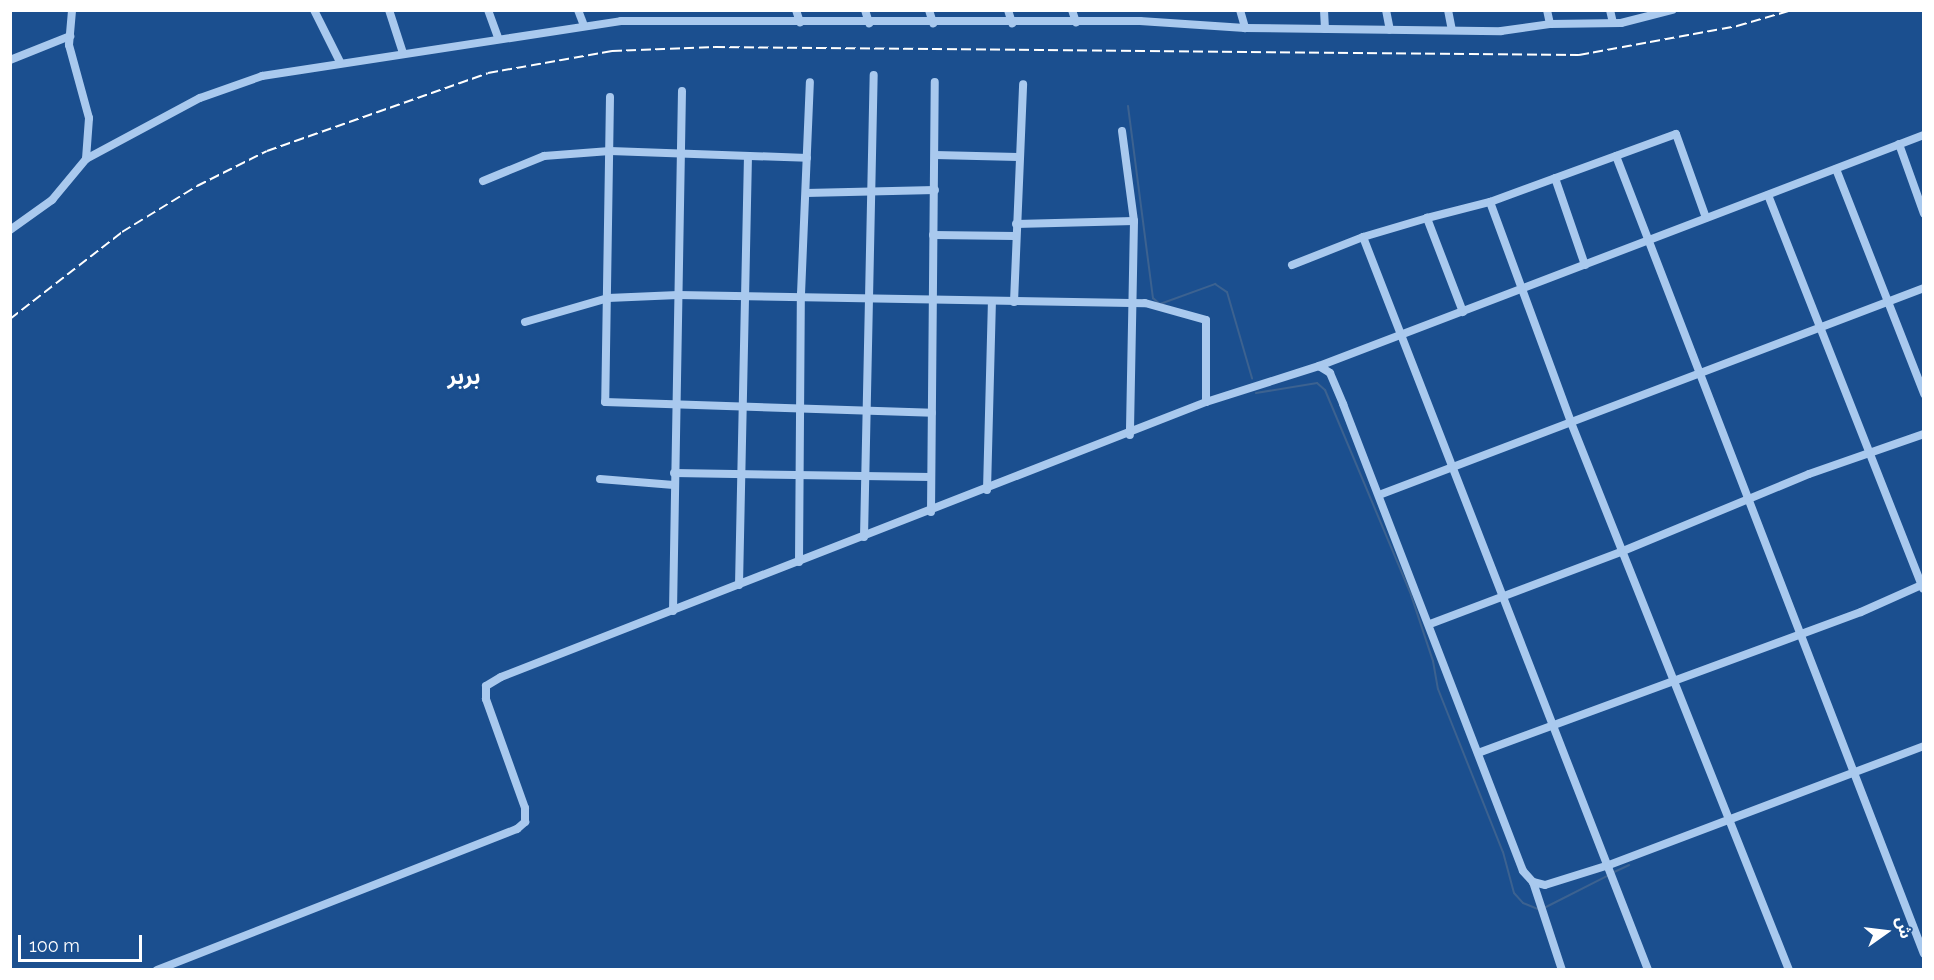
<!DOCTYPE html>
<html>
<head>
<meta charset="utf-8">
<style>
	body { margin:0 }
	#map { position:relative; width:1934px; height:980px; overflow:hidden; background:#1b4f8f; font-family:Raleway,"Noto Sans Arabic",sans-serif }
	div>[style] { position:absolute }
	.stream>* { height:2px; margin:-1px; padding:0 1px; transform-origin:1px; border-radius:1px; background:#3c6290 }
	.minor>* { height:8px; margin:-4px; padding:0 4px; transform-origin:4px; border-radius:4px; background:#a9c9ee }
	.rail>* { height:2px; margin-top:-1px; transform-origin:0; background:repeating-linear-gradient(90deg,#fff 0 10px,transparent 0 14.5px) }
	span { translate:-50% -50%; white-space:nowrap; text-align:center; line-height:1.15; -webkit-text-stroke:4.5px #1b4f8f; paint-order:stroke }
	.district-label { font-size:22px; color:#fff; font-weight:700 }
	.frame { position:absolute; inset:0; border:12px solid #fff; pointer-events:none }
	.north { position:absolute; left:1856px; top:902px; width:60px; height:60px; -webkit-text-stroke:4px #1b4f8f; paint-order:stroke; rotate:76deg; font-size:16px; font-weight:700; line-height:24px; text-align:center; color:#fff }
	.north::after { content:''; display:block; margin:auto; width:21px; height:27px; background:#fff; clip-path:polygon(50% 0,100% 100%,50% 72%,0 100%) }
	.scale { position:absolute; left:18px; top:935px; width:124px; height:27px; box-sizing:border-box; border:3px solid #fff; border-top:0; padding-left:8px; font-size:18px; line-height:21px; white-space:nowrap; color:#fff; -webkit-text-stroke:4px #1b4f8f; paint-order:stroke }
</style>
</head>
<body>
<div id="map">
	<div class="stream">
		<div style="left:1128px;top:106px;width:194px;rotate:82.6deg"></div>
		<div style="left:1153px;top:298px;width:9px;rotate:41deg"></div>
		<div style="left:1160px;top:304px;width:59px;rotate:-20deg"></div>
		<div style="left:1215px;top:284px;width:14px;rotate:34deg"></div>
		<div style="left:1227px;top:292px;width:90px;rotate:73.8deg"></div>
		<div style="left:1256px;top:393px;width:62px;rotate:-9.3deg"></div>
		<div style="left:1317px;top:383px;width:11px;rotate:41deg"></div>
		<div style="left:1325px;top:390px;width:222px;rotate:67.2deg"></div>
		<div style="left:1411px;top:595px;width:70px;rotate:71.6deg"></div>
		<div style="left:1433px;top:661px;width:28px;rotate:80deg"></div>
		<div style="left:1438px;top:689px;width:175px;rotate:68.3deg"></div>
		<div style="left:1503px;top:852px;width:42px;rotate:75deg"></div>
		<div style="left:1514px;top:893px;width:13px;rotate:48deg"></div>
		<div style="left:1523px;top:903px;width:16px;rotate:22deg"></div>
		<div style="left:1612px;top:873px;width:19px;rotate:-25deg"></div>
		<div style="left:1544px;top:908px;width:71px;rotate:-26.9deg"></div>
	</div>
	<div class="minor">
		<div style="left:314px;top:10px;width:58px;rotate:63.4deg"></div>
		<div style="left:389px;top:10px;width:45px;rotate:72deg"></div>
		<div style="left:488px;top:10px;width:30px;rotate:70deg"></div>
		<div style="left:578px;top:10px;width:17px;rotate:69deg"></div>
		<div style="left:796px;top:10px;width:13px;rotate:72deg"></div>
		<div style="left:865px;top:10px;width:14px;rotate:73deg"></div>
		<div style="left:929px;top:10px;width:14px;rotate:73deg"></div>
		<div style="left:1008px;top:10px;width:14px;rotate:73deg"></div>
		<div style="left:1072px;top:10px;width:13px;rotate:72deg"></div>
		<div style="left:1240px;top:10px;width:19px;rotate:74deg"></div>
		<div style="left:1324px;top:10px;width:19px;rotate:87deg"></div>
		<div style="left:1386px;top:10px;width:20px;rotate:79deg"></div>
		<div style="left:1448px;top:10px;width:20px;rotate:79deg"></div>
		<div style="left:1547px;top:10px;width:14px;rotate:78deg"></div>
		<div style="left:1610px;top:10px;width:13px;rotate:77deg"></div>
		<div style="left:10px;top:60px;width:65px;rotate:-21.8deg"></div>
		<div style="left:610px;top:97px;width:305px;rotate:90.9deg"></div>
		<div style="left:605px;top:402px;width:327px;rotate:1.9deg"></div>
		<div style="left:1122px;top:131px;width:91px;rotate:82.4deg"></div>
		<div style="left:1134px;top:221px;width:214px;rotate:91.1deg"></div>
		<div style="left:1899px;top:144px;width:74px;rotate:70.3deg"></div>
		<div style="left:935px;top:155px;width:84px;rotate:1.4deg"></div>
		<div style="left:1616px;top:156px;width:855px;rotate:68.9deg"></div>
		<div style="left:86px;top:159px;width:129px;rotate:-28.2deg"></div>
		<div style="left:200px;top:98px;width:66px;rotate:-19.5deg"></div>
		<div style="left:262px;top:76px;width:363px;rotate:-8.7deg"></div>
		<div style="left:621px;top:21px;width:519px"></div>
		<div style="left:1140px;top:21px;width:105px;rotate:3.8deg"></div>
		<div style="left:1245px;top:28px;width:256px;rotate:0.7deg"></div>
		<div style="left:1501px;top:31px;width:49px;rotate:-8.1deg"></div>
		<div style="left:1550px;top:24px;width:71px;rotate:-0.8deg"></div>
		<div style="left:1621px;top:23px;width:53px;rotate:-14.3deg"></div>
		<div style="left:1836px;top:169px;width:242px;rotate:68.6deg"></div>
		<div style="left:1555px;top:178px;width:92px;rotate:71deg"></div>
		<div style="left:483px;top:181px;width:66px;rotate:-22.3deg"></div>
		<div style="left:544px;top:156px;width:66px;rotate:-4.3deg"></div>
		<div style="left:610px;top:151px;width:197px;rotate:2deg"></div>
		<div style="left:806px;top:193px;width:129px;rotate:-1.3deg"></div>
		<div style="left:1768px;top:195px;width:423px;rotate:68.5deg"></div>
		<div style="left:1490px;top:202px;width:232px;rotate:69.8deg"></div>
		<div style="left:1570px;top:420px;width:592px;rotate:68.29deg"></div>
		<div style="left:1016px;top:224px;width:118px;rotate:-1.5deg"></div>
		<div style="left:10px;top:230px;width:52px;rotate:-35.5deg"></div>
		<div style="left:52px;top:200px;width:53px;rotate:-50.3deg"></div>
		<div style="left:86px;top:159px;width:41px;rotate:-85.8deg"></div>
		<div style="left:89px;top:118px;width:76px;rotate:-105.3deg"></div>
		<div style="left:69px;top:45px;width:35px;rotate:-85deg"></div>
		<div style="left:933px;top:235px;width:82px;rotate:0.7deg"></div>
		<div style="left:1363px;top:237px;width:786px;rotate:68.75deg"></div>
		<div style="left:1292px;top:265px;width:76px;rotate:-21.5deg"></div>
		<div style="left:1363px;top:237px;width:67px;rotate:-16.5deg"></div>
		<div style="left:1014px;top:302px;width:218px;rotate:-87.6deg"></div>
		<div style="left:1463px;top:312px;width:101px;rotate:-111deg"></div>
		<div style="left:1427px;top:218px;width:65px;rotate:-14.3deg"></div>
		<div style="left:1490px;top:202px;width:198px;rotate:-20.1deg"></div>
		<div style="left:1676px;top:134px;width:89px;rotate:70.3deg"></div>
		<div style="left:525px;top:322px;width:86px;rotate:-16.1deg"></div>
		<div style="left:608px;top:298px;width:70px;rotate:-2.5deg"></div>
		<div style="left:678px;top:295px;width:467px;rotate:1deg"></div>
		<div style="left:1145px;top:303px;width:63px;rotate:15.6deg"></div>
		<div style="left:1206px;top:320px;width:82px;rotate:90deg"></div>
		<div style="left:1319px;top:366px;width:648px;rotate:-20.9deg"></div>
		<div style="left:674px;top:473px;width:257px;rotate:0.9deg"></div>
		<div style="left:600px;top:479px;width:74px;rotate:4.6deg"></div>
		<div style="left:987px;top:490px;width:189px;rotate:-88.5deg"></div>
		<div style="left:1379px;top:495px;width:583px;rotate:-20.8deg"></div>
		<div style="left:931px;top:512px;width:430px;rotate:-89.5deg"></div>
		<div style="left:864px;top:537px;width:462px;rotate:-88.8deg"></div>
		<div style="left:799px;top:562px;width:268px;rotate:-89.6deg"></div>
		<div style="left:801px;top:294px;width:212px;rotate:-87.6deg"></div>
		<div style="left:739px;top:585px;width:428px;rotate:-88.8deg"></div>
		<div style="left:673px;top:611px;width:520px;rotate:-89.01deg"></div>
		<div style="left:1430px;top:624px;width:206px;rotate:-20.7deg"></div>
		<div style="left:1623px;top:551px;width:201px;rotate:-22.5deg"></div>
		<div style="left:1809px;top:474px;width:122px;rotate:-19.2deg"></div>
		<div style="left:1478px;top:753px;width:408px;rotate:-20.2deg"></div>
		<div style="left:1861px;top:612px;width:69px;rotate:-24deg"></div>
		<div style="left:1533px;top:882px;width:93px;rotate:71.8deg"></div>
		<div style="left:157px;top:970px;width:387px;rotate:-21.4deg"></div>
		<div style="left:517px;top:829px;width:11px;rotate:-41deg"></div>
		<div style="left:525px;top:822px;width:14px;rotate:-90deg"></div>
		<div style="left:525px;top:808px;width:116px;rotate:-109.7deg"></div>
		<div style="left:486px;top:699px;width:13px;rotate:-90deg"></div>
		<div style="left:486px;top:686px;width:17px;rotate:-31deg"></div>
		<div style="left:501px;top:677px;width:757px;rotate:-21.31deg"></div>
		<div style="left:1206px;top:402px;width:119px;rotate:-17.7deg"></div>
		<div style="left:1319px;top:366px;width:13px;rotate:32deg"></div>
		<div style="left:1330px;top:373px;width:34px;rotate:67deg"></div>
		<div style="left:1343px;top:404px;width:500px;rotate:68.92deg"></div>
		<div style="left:1523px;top:871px;width:15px;rotate:48deg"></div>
		<div style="left:1533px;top:882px;width:12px;rotate:14deg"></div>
		<div style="left:1545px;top:885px;width:67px;rotate:-17.4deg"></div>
		<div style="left:1609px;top:865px;width:337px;rotate:-20.7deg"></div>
	</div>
	<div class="rail">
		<div style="left:10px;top:319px;width:142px;rotate:-37.8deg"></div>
		<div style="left:122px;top:232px;width:88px;rotate:-31.5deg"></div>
		<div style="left:197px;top:186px;width:78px;rotate:-26.6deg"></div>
		<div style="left:267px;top:151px;width:234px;rotate:-19.4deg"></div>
		<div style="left:488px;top:73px;width:126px;rotate:-10.1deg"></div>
		<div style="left:612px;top:51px;width:103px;rotate:-2.2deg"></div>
		<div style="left:715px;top:47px;width:864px;rotate:0.53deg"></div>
		<div style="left:1579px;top:55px;width:161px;rotate:-10.4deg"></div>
		<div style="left:1737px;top:26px;width:57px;rotate:-16.2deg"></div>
	</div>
	<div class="district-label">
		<span style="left:464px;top:377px">بربر</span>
	</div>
	<div class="frame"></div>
	<div class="north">ش</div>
	<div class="scale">100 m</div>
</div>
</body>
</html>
